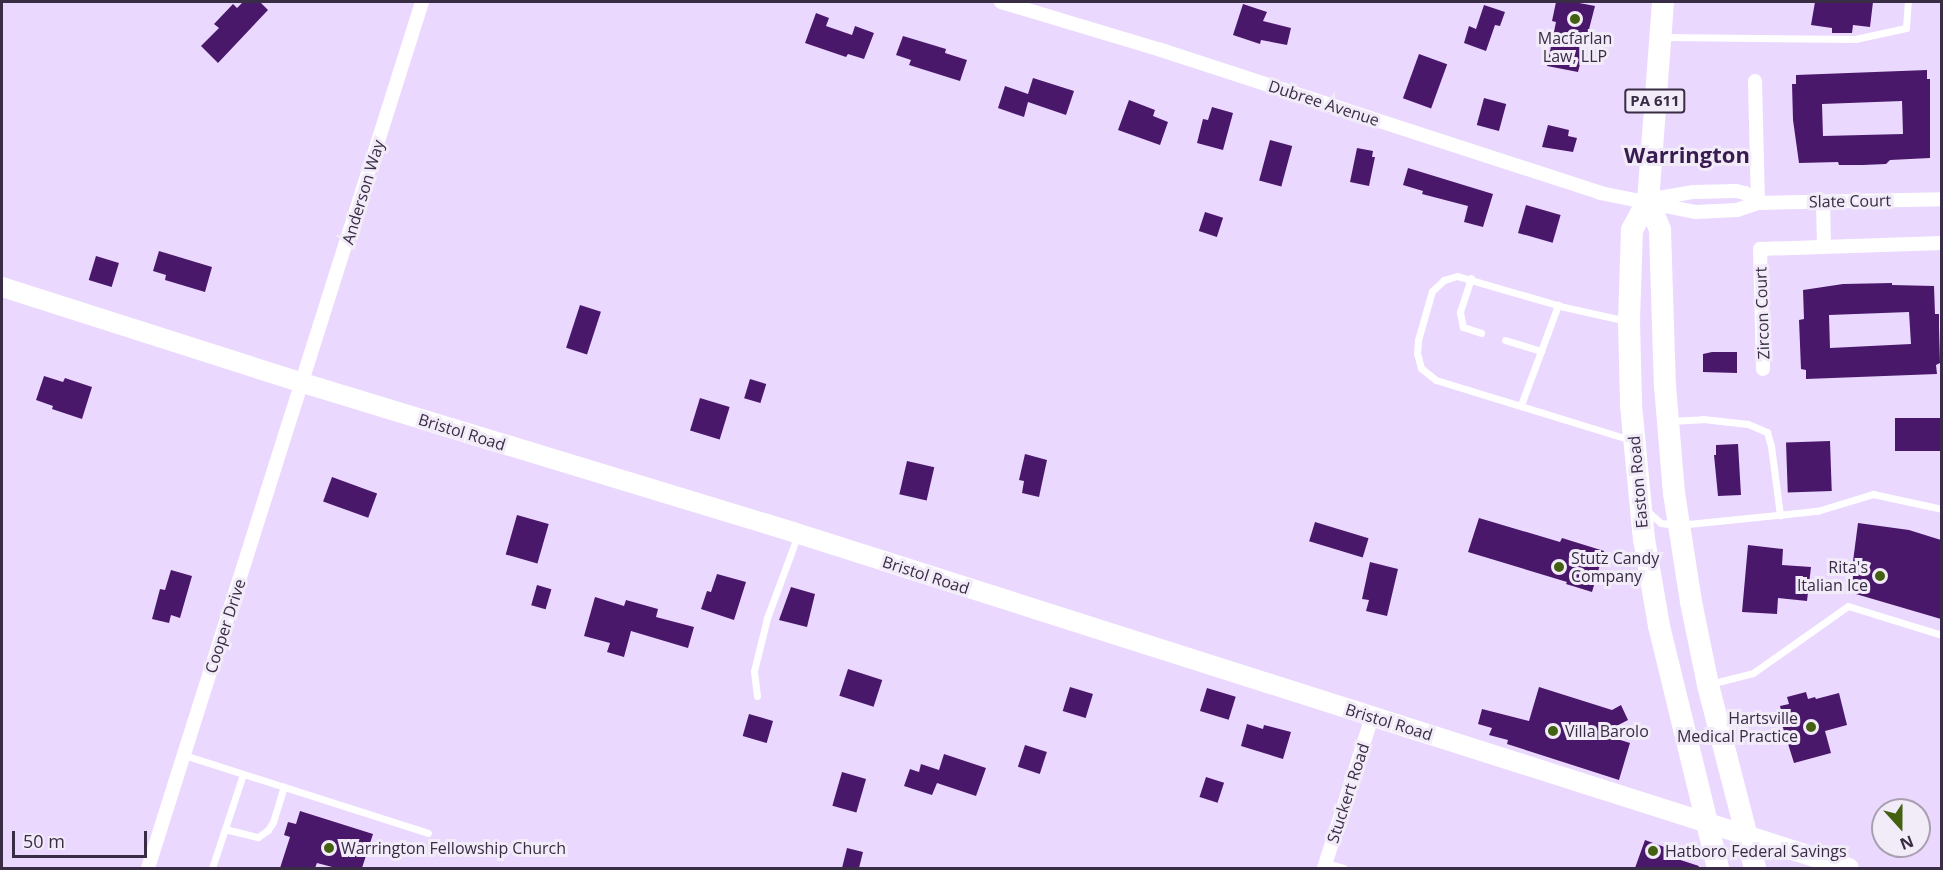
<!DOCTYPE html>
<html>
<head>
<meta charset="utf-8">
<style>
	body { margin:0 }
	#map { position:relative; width:1943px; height:870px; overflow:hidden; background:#ebd8ff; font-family:"Open Sans",sans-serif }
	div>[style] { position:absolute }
	.building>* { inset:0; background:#4a186b; transform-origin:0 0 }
	.service>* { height:7px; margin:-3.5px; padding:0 3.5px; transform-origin:3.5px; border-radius:3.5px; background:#fff }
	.minor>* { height:14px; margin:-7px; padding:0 7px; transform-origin:7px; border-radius:7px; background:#fff }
	.secondary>* { height:20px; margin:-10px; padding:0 10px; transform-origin:10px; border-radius:10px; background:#fff }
	.trunk>* { height:22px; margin:-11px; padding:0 11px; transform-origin:11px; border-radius:11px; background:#fff }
	.dots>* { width:16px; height:16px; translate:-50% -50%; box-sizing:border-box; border:3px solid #f2ebf8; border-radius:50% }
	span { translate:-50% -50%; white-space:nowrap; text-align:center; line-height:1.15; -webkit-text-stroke:6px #f2ebf8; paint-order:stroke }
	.shield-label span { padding:2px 4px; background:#f2ebf8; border:2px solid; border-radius:4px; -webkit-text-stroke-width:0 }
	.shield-label { font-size:15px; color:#392c45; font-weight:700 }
	.poi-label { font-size:16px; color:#392c45 }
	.left { translate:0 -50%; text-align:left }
	.right { translate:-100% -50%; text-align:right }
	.street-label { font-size:16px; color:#392c45 }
	.district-label { font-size:22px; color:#391c4f; font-weight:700 }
	.frame { position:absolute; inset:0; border:3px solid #392c45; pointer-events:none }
	.north { position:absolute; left:1871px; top:798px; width:60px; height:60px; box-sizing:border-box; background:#f2ebf8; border:2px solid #a89fb0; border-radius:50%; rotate:159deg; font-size:16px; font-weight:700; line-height:24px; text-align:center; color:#392c45 }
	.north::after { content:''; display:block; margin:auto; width:21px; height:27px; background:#446112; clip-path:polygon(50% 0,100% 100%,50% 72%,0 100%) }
	.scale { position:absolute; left:12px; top:831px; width:135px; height:27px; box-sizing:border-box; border:3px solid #392c45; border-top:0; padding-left:8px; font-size:18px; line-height:21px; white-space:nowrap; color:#392c45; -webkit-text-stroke:4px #f2ebf8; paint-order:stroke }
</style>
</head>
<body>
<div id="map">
	<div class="building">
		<div style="clip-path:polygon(243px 2px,260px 2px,268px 10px,218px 63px,201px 46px,219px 28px,214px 24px,233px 4px,237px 8px)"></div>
		<div style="clip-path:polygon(1556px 2px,1574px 2px,1595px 6px,1578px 72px,1547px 66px,1556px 22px,1552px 21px)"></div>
		<div style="clip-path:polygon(1815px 2px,1873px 2px,1870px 27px,1853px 25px,1852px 33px,1832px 33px,1832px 28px,1811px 25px)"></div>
		<div style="clip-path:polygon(1243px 4px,1267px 12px,1263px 21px,1291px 28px,1287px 45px,1261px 40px,1260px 44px,1233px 35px)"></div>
		<div style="clip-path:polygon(1484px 5px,1505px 12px,1500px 26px,1495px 25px,1486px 51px,1464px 43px,1469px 26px,1476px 29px)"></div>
		<div style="clip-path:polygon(816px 13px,829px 18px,826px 26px,852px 35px,855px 26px,874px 33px,864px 59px,848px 54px,846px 57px,805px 43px)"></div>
		<div style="clip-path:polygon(903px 36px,946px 49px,945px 53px,967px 60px,960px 81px,909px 65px,911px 60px,896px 55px)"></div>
		<div style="left:1419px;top:54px;width:30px;height:47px;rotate:20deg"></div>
		<div style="clip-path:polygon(evenodd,1927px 70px,1927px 79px,1930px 79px,1930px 158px,1890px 160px,1886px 164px,1863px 165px,1839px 165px,1838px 162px,1799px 163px,1793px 120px,1792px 84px,1796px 84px,1796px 75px,1927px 70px,1902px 101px,1903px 134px,1823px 136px,1822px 104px,1902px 101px)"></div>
		<div style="clip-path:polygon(1033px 78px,1074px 91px,1066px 115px,1028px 102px,1024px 117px,998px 108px,1005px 86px,1028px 94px)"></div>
		<div style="left:1484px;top:98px;width:23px;height:28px;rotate:15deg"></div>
		<div style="clip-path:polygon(1129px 100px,1155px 110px,1153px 116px,1168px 122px,1160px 145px,1118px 130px)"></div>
		<div style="clip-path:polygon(1212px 107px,1233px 113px,1223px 150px,1197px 143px,1203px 119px,1208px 120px)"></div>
		<div style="clip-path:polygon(1548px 125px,1569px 130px,1568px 136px,1577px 138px,1573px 152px,1542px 147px)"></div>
		<div style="left:1270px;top:140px;width:23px;height:42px;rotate:15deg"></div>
		<div style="clip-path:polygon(1357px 148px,1373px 151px,1372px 157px,1375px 157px,1369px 186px,1350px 182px)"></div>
		<div style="clip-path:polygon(1408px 168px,1493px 194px,1483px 227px,1464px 222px,1468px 206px,1422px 194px,1423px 191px,1403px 185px)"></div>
		<div style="left:1526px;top:205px;width:36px;height:29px;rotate:16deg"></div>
		<div style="left:1205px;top:212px;width:19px;height:20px;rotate:18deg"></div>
		<div style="clip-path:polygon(159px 251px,212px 267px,205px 292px,165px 280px,166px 275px,153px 271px)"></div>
		<div style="left:96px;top:256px;width:24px;height:25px;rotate:17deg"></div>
		<div style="clip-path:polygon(evenodd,1892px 283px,1892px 285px,1934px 286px,1935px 314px,1939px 314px,1939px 327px,1940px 363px,1936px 365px,1937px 374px,1806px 379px,1806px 370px,1801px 369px,1799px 320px,1804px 319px,1803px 290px,1843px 284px,1892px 283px,1909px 312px,1911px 344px,1830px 348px,1829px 315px,1909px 312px)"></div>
		<div style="left:580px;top:305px;width:22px;height:45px;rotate:18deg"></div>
		<div style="clip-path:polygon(1712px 352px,1737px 352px,1737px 373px,1703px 372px,1703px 354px)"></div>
		<div style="clip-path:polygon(44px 376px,63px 382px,65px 378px,92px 387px,82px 419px,52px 409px,53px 406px,36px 400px)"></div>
		<div style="left:750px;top:379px;width:17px;height:20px;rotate:17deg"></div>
		<div style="left:700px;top:398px;width:31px;height:34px;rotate:17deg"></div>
		<div style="left:1895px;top:418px;width:46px;height:33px"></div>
		<div style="left:1830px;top:441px;width:50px;height:44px;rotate:88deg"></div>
		<div style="clip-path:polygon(1738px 444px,1741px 495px,1718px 496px,1714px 455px,1716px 455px,1716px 445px)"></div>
		<div style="clip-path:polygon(1025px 454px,1047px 460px,1039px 497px,1022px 493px,1024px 481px,1019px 480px)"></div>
		<div style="left:907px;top:461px;width:28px;height:34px;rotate:13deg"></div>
		<div style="left:332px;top:477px;width:48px;height:26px;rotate:20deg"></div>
		<div style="left:517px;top:515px;width:33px;height:41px;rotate:16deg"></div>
		<div style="clip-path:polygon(1479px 518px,1560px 542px,1562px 538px,1604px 551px,1592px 592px,1566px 584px,1567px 582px,1468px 552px)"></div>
		<div style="left:1315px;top:522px;width:56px;height:20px;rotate:17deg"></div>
		<div style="clip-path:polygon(1858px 523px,1909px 530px,1941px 540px,1941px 619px,1849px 592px)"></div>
		<div style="clip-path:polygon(1748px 545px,1783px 549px,1782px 565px,1811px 567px,1807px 601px,1778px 598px,1777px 614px,1742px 612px)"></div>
		<div style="clip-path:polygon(1370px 562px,1398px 569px,1387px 616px,1366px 611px,1369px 600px,1362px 599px)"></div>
		<div style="clip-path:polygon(171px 570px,192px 576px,180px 618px,171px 615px,169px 623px,152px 619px,160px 589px,165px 590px)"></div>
		<div style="clip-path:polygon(717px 574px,746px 582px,734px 620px,701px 609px,707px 591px,711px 592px)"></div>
		<div style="left:537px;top:585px;width:15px;height:21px;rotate:16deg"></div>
		<div style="clip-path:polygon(791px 587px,815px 594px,807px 627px,779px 620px)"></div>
		<div style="clip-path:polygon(595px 597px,624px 606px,626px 600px,658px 609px,656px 617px,694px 627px,688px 648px,631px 631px,624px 657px,607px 652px,610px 643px,584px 636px)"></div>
		<div style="left:848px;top:669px;width:36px;height:28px;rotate:18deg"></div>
		<div style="left:1070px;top:687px;width:24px;height:25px;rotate:17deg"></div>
		<div style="clip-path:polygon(1539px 687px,1612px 710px,1621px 705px,1628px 720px,1601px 734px,1630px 743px,1619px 780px,1507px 744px,1508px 740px,1489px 735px,1492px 728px,1478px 724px,1482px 709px,1529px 721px)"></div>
		<div style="left:1207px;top:688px;width:30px;height:24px;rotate:17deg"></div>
		<div style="clip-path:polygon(1806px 692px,1808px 699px,1815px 697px,1816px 699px,1839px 693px,1847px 725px,1825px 731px,1831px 753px,1794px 763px,1779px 715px,1782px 714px,1780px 706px,1789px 704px,1787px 697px)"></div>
		<div style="left:749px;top:714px;width:25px;height:23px;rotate:16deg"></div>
		<div style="clip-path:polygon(1247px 724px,1263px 729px,1264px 725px,1291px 732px,1283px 759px,1241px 746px)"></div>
		<div style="left:1025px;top:745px;width:23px;height:23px;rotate:18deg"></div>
		<div style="clip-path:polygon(944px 754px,986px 768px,976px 796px,937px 783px,932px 795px,904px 786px,910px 769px,919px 772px,921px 764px,939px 770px)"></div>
		<div style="left:842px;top:772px;width:25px;height:35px;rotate:16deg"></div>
		<div style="left:1206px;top:777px;width:19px;height:21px;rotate:18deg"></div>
		<div style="clip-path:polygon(300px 811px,373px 834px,362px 868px,336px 868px,317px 863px,315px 868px,280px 868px,290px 837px,284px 835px,288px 822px,296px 824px)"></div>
		<div style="clip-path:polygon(1645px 840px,1667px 848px,1665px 855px,1699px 866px,1698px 868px,1635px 868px)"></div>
		<div style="clip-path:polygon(847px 848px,863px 852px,859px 868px,842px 868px)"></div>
	</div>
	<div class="service">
		<div style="left:1663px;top:37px;width:192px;rotate:0.6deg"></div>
		<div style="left:1855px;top:39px;width:52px;rotate:-12.2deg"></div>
		<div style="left:1906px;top:28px;width:26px;rotate:-86deg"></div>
		<div style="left:1471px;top:278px;width:36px;rotate:108deg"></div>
		<div style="left:1460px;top:312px;width:15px;rotate:79deg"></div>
		<div style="left:1463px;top:327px;width:19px;rotate:18deg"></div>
		<div style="left:1627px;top:321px;width:65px;rotate:-167.5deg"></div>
		<div style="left:1564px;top:307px;width:111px;rotate:-163.8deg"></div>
		<div style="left:1457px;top:276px;width:14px;rotate:163deg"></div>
		<div style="left:1444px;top:280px;width:16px;rotate:137deg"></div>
		<div style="left:1432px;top:291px;width:51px;rotate:105.9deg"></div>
		<div style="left:1418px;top:340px;width:13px;rotate:94deg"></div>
		<div style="left:1417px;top:353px;width:16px;rotate:75deg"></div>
		<div style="left:1421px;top:368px;width:19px;rotate:39deg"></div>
		<div style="left:1436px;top:380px;width:204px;rotate:17.1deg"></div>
		<div style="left:1505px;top:340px;width:38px;rotate:17deg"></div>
		<div style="left:1521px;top:405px;width:107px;rotate:-69.7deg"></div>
		<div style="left:1670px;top:421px;width:33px;rotate:-3deg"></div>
		<div style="left:1703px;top:419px;width:45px;rotate:6.3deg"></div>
		<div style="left:1748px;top:424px;width:21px;rotate:23deg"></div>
		<div style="left:1767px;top:432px;width:15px;rotate:74deg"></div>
		<div style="left:1771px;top:446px;width:70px;rotate:82.6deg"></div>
		<div style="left:1647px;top:511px;width:18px;rotate:41deg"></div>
		<div style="left:1661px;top:523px;width:17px;rotate:7deg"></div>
		<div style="left:1678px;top:525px;width:140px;rotate:-5.8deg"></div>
		<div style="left:1817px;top:511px;width:59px;rotate:-16.9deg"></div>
		<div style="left:1873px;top:494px;width:71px;rotate:12.3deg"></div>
		<div style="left:1710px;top:684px;width:44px;rotate:-14.3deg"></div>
		<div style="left:1753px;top:673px;width:116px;rotate:-35.2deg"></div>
		<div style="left:1848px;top:606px;width:98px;rotate:17.1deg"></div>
		<div style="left:757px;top:696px;width:25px;rotate:-97deg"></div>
		<div style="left:754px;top:671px;width:55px;rotate:-76.2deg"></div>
		<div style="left:767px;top:618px;width:86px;rotate:-69.7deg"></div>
		<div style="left:184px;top:755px;width:256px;rotate:17.7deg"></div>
		<div style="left:225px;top:829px;width:34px;rotate:14deg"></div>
		<div style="left:258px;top:837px;width:12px;rotate:-35deg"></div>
		<div style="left:268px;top:830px;width:9px;rotate:-58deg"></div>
		<div style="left:273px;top:822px;width:37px;rotate:-73deg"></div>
		<div style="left:1326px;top:863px;width:18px;rotate:16deg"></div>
		<div style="left:212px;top:868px;width:99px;rotate:-71.7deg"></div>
	</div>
	<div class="minor">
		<div style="left:1001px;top:2px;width:164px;rotate:16.7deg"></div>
		<div style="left:1158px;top:49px;width:465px;rotate:18deg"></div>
		<div style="left:1600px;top:193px;width:98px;rotate:11.2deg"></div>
		<div style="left:1696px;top:212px;width:41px;rotate:-2.8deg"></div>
		<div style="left:1737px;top:210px;width:22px;rotate:-18deg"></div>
		<div style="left:1758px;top:203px;width:184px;rotate:-1.2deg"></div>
		<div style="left:1755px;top:81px;width:122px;rotate:88.6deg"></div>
		<div style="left:1653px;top:199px;width:41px;rotate:-9.9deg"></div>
		<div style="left:1693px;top:192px;width:43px;rotate:-1.3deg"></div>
		<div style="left:1736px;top:191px;width:9px;rotate:13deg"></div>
		<div style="left:1745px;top:193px;width:16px;rotate:38deg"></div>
		<div style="left:1823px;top:202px;width:45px;rotate:88.7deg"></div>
		<div style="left:1763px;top:369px;width:120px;rotate:-91.4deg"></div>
		<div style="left:1760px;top:249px;width:182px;rotate:-1.9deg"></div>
		<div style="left:148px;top:868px;width:908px;rotate:-72.44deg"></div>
		<div style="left:1324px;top:868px;width:158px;rotate:-72.4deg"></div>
	</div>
	<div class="secondary">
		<div style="left:2px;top:287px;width:316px;rotate:17.7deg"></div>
		<div style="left:303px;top:383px;width:512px;rotate:16.91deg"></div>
		<div style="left:793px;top:532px;width:1108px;rotate:17.65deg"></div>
	</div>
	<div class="trunk">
		<div style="left:1663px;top:2px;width:199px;rotate:94.3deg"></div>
		<div style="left:1648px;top:200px;width:34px;rotate:118deg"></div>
		<div style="left:1632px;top:230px;width:91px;rotate:91.9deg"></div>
		<div style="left:1629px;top:321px;width:84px;rotate:88.6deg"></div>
		<div style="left:1631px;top:405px;width:135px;rotate:84.5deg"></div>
		<div style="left:1644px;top:539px;width:88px;rotate:80.2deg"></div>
		<div style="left:1659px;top:626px;width:249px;rotate:76.3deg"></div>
		<div style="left:1648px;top:200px;width:32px;rotate:68deg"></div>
		<div style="left:1660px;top:230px;width:156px;rotate:88.2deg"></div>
		<div style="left:1665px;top:386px;width:107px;rotate:85.2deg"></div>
		<div style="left:1674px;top:493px;width:110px;rotate:81.1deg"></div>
		<div style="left:1691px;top:602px;width:85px;rotate:78.4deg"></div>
		<div style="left:1708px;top:685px;width:189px;rotate:75.6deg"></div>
	</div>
	<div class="dots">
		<div style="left:1575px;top:19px;background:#446112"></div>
		<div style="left:1559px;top:567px;background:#446112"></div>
		<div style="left:1880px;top:576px;background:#446112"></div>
		<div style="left:1811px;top:727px;background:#446112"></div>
		<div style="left:1553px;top:731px;background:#446112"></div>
		<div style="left:329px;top:848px;background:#446112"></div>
		<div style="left:1653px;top:851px;background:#446112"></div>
	</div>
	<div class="shield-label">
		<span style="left:1655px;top:101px">PA 611</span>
	</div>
	<div class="poi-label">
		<span style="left:1575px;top:47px">Macfarlan<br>Law, LLP</span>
		<span class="left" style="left:1571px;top:567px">Stutz Candy<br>Company</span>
		<span class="right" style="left:1868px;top:576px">Rita's<br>Italian Ice</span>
		<span class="right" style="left:1798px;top:727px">Hartsville<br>Medical Practice</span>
		<span class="left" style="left:1565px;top:731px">Villa Barolo</span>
		<span class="left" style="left:341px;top:848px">Warrington Fellowship Church</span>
		<span class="left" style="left:1665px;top:851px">Hatboro Federal Savings</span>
	</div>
	<div class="street-label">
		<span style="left:1324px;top:103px;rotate:18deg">Dubree Avenue</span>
		<span style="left:363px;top:192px;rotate:-73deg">Anderson Way</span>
		<span style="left:1850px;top:201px;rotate:-1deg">Slate Court</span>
		<span style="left:1762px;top:313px;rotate:-92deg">Zircon Court</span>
		<span style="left:462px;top:432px;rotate:17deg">Bristol Road</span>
		<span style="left:1638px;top:482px;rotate:-95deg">Easton Road</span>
		<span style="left:926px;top:575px;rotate:18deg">Bristol Road</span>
		<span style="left:225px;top:626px;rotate:-72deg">Cooper Drive</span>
		<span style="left:1389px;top:722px;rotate:17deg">Bristol Road</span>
		<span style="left:1348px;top:793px;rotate:-72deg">Stuckert Road</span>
	</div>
	<div class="district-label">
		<span style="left:1687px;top:155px">Warrington</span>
	</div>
	<div class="frame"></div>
	<div class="north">N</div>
	<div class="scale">50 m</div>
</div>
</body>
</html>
